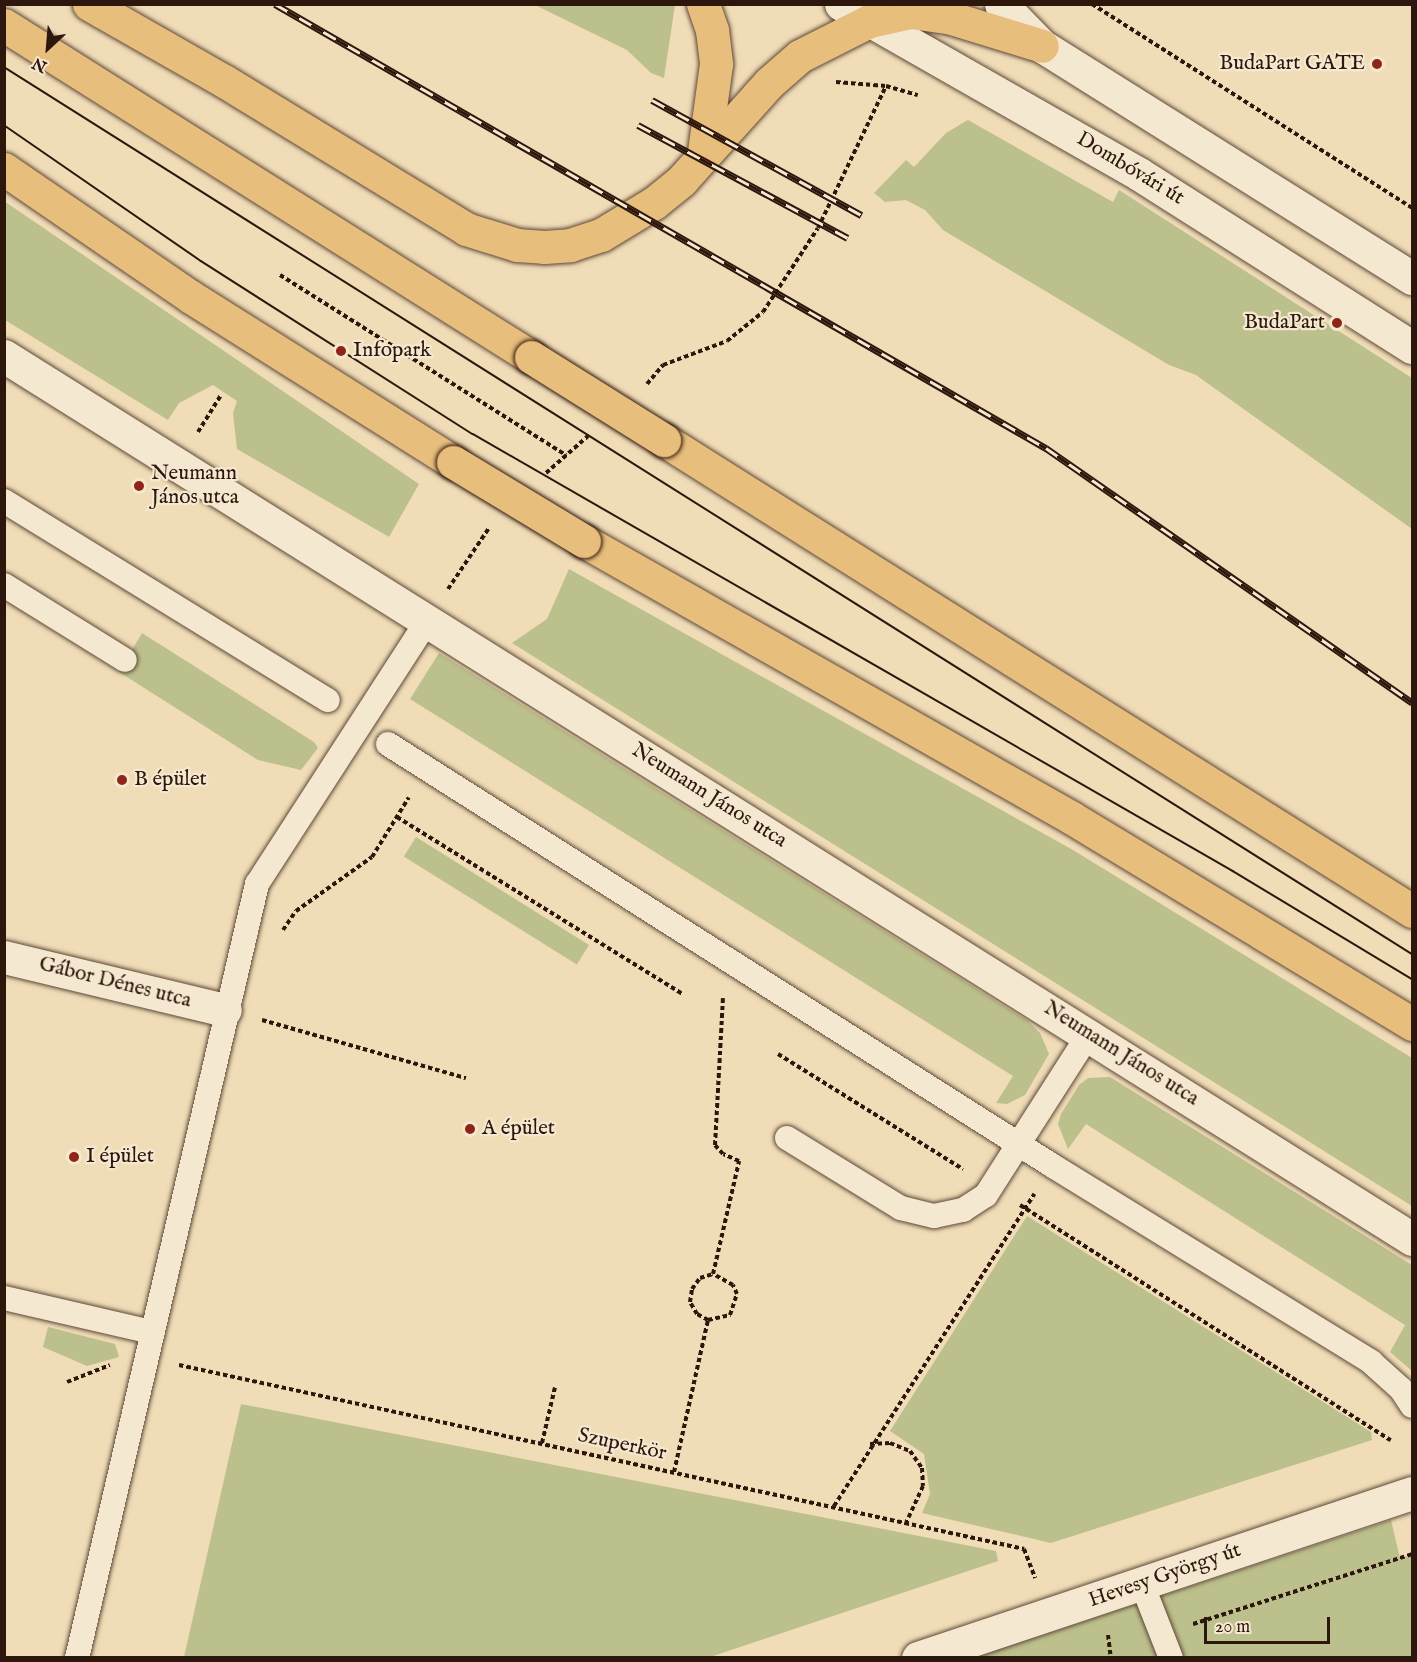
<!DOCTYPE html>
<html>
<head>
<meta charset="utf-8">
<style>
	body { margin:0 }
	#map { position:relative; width:1417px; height:1662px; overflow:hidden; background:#f0dcb7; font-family:"IM FELL English",serif }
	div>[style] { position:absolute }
	.green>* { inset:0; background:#bcc08d; transform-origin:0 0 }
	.path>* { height:4px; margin-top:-2px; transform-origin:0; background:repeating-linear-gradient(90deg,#2d160c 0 4.5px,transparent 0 7.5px) }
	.roads { filter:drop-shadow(0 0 2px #5e4837) drop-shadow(0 0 2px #5e4837) }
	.service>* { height:24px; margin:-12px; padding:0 12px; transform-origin:12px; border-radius:12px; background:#f5e8d0 }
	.minor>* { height:33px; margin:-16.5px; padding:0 16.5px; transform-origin:16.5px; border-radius:16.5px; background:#f5e8d0 }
	.secondary>* { height:33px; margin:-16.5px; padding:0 16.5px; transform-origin:16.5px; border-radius:16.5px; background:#f5e8d0 }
	.primary>* { height:33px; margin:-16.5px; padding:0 16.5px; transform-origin:16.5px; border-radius:16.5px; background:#e8be7c }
	.tram>* { height:1.5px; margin:-0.75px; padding:0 0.75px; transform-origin:0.75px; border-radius:0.75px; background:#2d160c }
	.rail>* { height:7px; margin-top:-3.5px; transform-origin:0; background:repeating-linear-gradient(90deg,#f5e8d0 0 14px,#2d160c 0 28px); box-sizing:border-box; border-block:2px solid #2d160c }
	.bridges { filter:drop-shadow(0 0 2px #2d160c) drop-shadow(0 0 2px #2d160c) }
	.primary-bridge>* { height:33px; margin:-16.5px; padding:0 16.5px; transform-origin:16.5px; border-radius:16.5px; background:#e8be7c }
	.dots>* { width:16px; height:16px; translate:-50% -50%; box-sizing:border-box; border:3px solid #f5e8d0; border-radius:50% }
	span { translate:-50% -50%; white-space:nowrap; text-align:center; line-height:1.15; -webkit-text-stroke:4.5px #f5e8d0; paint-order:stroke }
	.poi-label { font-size:21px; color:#2d160c }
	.right { translate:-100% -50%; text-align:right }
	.left { translate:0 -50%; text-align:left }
	.street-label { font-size:21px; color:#2d160c }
	.frame { position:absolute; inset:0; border:6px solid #2d160c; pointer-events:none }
	.north { position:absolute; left:18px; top:18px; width:60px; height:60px; -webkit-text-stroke:4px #f5e8d0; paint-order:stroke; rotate:206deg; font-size:16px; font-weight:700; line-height:24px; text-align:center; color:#2d160c }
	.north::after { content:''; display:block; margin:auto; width:21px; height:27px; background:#2d160c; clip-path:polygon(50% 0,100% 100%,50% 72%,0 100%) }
	.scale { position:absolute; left:1204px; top:1617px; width:126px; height:27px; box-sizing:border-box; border:3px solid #2d160c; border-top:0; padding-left:8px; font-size:18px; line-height:21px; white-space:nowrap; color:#2d160c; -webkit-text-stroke:4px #f5e8d0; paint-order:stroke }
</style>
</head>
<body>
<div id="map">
	<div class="green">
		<div style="clip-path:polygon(535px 5px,675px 5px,664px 78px,651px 73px,627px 50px)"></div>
		<div style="clip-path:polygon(968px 120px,1113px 202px,1119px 190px,1412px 378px,1412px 529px,1196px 375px,1169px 365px,943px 230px,925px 210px,906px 200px,885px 202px,874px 193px,906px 160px,914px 167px,946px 133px)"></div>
		<div style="clip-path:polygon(4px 201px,419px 484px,389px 537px,237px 449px,233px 413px,237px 401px,213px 385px,179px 403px,168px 420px,5px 320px)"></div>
		<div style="clip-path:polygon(569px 569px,1073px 850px,1412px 1058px,1412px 1206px,512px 643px,547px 619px)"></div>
		<div style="clip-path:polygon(142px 633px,314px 742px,318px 748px,301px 770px,258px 760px,119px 672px)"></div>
		<div style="clip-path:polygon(439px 653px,1028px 1021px,1040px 1033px,1049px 1054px,1025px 1095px,1007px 1104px,996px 1103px,1013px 1076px,410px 699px)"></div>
		<div style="left:416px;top:837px;width:204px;height:23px;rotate:32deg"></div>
		<div style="clip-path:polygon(1110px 1077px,1412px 1265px,1412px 1371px,1390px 1352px,1405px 1325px,1086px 1124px,1068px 1149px,1058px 1124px,1061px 1114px,1079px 1085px,1088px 1078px)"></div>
		<div style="clip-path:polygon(1027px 1216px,1371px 1432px,1372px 1440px,1051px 1543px,922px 1513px,930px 1494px,924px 1454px,890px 1431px)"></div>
		<div style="clip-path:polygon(48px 1327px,115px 1344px,119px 1357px,87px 1366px,43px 1347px)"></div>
		<div style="clip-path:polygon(241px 1404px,996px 1551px,998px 1561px,710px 1657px,184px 1657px)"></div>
		<div style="clip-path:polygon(1391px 1520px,1400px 1558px,1412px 1554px,1412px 1657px,973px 1658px)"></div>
	</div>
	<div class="path">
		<div style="left:1092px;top:4px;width:379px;rotate:32.5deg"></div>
		<div style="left:836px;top:82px;width:50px;rotate:4.6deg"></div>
		<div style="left:280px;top:275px;width:338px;rotate:32.2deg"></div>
		<div style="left:647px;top:384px;width:25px;rotate:-50deg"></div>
		<div style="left:663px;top:365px;width:68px;rotate:-20.6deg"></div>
		<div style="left:727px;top:341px;width:46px;rotate:-38.9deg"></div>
		<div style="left:763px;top:312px;width:100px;rotate:-56.8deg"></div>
		<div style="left:818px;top:228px;width:157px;rotate:-64.4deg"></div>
		<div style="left:886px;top:86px;width:33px;rotate:16deg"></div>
		<div style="left:198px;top:432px;width:44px;rotate:-58.1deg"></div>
		<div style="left:546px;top:473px;width:56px;rotate:-41.4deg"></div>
		<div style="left:448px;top:589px;width:73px;rotate:-56.1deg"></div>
		<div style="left:397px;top:817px;width:336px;rotate:31.8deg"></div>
		<div style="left:283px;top:930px;width:23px;rotate:-56deg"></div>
		<div style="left:296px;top:911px;width:93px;rotate:-35.4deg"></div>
		<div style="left:372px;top:857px;width:70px;rotate:-58.3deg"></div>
		<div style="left:262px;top:1020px;width:212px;rotate:15.9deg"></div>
		<div style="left:778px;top:1054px;width:218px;rotate:31.9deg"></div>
		<div style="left:1020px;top:1205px;width:439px;rotate:32.4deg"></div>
		<div style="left:708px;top:1320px;width:13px;rotate:-151deg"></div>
		<div style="left:697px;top:1314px;width:14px;rotate:-120deg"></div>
		<div style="left:690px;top:1302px;width:13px;rotate:-81deg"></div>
		<div style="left:692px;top:1289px;width:14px;rotate:-54deg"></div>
		<div style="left:700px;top:1278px;width:14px;rotate:-17deg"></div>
		<div style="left:179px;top:1365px;width:865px;rotate:12.28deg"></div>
		<div style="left:1024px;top:1549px;width:31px;rotate:69deg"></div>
		<div style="left:67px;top:1382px;width:46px;rotate:-21.6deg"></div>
		<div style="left:542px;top:1443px;width:57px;rotate:-76.9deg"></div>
		<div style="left:870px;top:1444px;width:20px;rotate:-3deg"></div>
		<div style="left:890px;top:1443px;width:22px;rotate:22deg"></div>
		<div style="left:910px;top:1451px;width:21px;rotate:55deg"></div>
		<div style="left:922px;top:1468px;width:18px;rotate:87deg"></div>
		<div style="left:923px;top:1486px;width:41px;rotate:114.7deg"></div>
		<div style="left:674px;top:1472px;width:156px;rotate:-77.4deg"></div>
		<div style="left:708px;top:1320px;width:23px;rotate:-13deg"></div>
		<div style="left:730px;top:1315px;width:22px;rotate:-72deg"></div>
		<div style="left:737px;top:1294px;width:10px;rotate:-114deg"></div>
		<div style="left:733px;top:1285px;width:23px;rotate:-151deg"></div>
		<div style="left:713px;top:1274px;width:116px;rotate:-77deg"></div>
		<div style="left:739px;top:1161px;width:17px;rotate:-156deg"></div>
		<div style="left:723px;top:1154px;width:12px;rotate:-132deg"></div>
		<div style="left:715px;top:1145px;width:147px;rotate:-86.9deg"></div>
		<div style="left:834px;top:1506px;width:371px;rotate:-57.3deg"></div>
		<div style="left:1193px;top:1624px;width:230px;rotate:-17.7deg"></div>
		<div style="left:1108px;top:1635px;width:23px;rotate:83deg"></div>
	</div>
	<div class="roads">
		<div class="service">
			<div style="left:4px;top:501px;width:380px;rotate:31.6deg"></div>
			<div style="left:4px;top:585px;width:142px;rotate:31.8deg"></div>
			<div style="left:388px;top:744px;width:788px;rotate:32.4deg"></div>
			<div style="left:1053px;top:1166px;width:374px;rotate:31.6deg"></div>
			<div style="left:1371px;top:1362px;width:40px;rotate:42deg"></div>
			<div style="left:1401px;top:1389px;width:20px;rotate:57deg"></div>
			<div style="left:787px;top:1138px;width:134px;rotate:31.6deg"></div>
			<div style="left:901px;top:1208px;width:34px;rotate:14deg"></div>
			<div style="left:934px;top:1216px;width:30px;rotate:-12deg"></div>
			<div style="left:963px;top:1210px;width:27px;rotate:-33deg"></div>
			<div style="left:986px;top:1195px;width:191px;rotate:-57.4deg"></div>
			<div style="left:4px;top:1298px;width:151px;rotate:13deg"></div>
			<div style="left:1142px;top:1584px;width:79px;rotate:68.6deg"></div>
			<div style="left:77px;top:1658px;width:795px;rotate:-76.91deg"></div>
			<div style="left:257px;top:884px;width:311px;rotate:-57.1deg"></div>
		</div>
		<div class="minor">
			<div style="left:4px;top:356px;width:1662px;rotate:32.09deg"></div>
			<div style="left:4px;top:957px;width:227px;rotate:13.5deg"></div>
			<div style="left:918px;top:1658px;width:521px;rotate:-18.47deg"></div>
		</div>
		<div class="secondary">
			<div style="left:841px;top:4px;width:343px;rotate:29.7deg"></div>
			<div style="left:1139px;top:174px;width:323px;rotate:32.4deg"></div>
			<div style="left:1001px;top:4px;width:59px;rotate:45.7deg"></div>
			<div style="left:1042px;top:46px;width:437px;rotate:32.1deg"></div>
		</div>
		<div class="primary">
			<div style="left:89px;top:4px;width:155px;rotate:29.7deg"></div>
			<div style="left:224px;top:81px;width:284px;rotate:31.4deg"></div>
			<div style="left:466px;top:229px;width:53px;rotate:17.4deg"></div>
			<div style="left:517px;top:245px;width:27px;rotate:4deg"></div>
			<div style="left:544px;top:247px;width:26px;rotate:-4deg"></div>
			<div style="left:570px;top:245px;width:33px;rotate:-18deg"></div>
			<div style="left:601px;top:235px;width:62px;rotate:-31.1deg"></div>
			<div style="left:654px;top:203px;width:36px;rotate:-39deg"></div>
			<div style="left:682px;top:180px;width:130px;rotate:-48.1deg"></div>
			<div style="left:769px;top:83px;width:41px;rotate:-41.1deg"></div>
			<div style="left:800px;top:56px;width:77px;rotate:-26.9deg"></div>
			<div style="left:869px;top:21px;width:43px;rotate:-12.1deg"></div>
			<div style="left:911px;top:12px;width:37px;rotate:8deg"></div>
			<div style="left:948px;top:17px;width:98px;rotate:17.1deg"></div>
			<div style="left:703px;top:4px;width:28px;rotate:71deg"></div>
			<div style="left:712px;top:30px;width:34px;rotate:83deg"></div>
			<div style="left:716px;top:64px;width:89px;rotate:97.8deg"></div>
			<div style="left:4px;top:25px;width:623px;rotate:32.21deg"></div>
			<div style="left:4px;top:169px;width:227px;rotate:34.4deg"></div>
			<div style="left:191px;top:297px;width:310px;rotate:32.2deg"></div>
			<div style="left:664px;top:440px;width:884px;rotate:32.2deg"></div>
			<div style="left:584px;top:541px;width:561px;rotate:29.58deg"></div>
			<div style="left:1072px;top:818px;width:398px;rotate:31.2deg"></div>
		</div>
	</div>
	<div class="tram">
		<div style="left:4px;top:67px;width:1664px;rotate:32.21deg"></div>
		<div style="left:4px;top:125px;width:239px;rotate:34.6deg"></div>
		<div style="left:201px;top:261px;width:322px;rotate:32.5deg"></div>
		<div style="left:473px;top:434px;width:877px;rotate:29.9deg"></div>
		<div style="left:1233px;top:871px;width:209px;rotate:31.1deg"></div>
	</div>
	<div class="rail">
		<div style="left:275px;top:4px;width:890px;rotate:29.94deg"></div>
		<div style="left:1046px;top:448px;width:446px;rotate:34.8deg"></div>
		<div style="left:652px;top:100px;width:239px;rotate:28.8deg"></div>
		<div style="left:638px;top:125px;width:238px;rotate:28.3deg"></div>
	</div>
	<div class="bridges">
		<div class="primary-bridge">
			<div style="left:531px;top:357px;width:157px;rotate:32deg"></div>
			<div style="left:453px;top:462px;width:153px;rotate:31.1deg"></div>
		</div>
	</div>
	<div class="dots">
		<div style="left:1377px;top:64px;background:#8f2418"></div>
		<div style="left:1337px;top:323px;background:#8f2418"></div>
		<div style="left:341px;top:351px;background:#8f2418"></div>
		<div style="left:139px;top:486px;background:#8f2418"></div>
		<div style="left:122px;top:780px;background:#8f2418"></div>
		<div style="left:470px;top:1129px;background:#8f2418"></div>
		<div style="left:74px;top:1157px;background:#8f2418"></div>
	</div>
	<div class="poi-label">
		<span class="right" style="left:1365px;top:64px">BudaPart GATE</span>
		<span class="right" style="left:1325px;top:323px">BudaPart</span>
		<span class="left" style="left:353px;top:351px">Infopark</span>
		<span class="left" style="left:151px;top:486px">Neumann<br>János utca</span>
		<span class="left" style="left:134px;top:780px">B épület</span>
		<span class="left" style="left:482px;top:1129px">A épület</span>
		<span class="left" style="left:86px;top:1157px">I épület</span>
	</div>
	<div class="street-label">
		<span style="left:1130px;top:169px;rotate:31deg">Dombóvári út</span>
		<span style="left:709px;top:796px;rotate:32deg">Neumann János utca</span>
		<span style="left:115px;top:983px;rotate:14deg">Gábor Dénes utca</span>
		<span style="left:1121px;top:1054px;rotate:32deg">Neumann János utca</span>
		<span style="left:622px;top:1445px;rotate:12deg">Szuperkör</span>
		<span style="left:1165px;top:1576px;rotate:-19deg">Hevesy György út</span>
	</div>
	<div class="frame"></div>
	<div class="north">N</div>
	<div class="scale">20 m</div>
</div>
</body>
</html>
